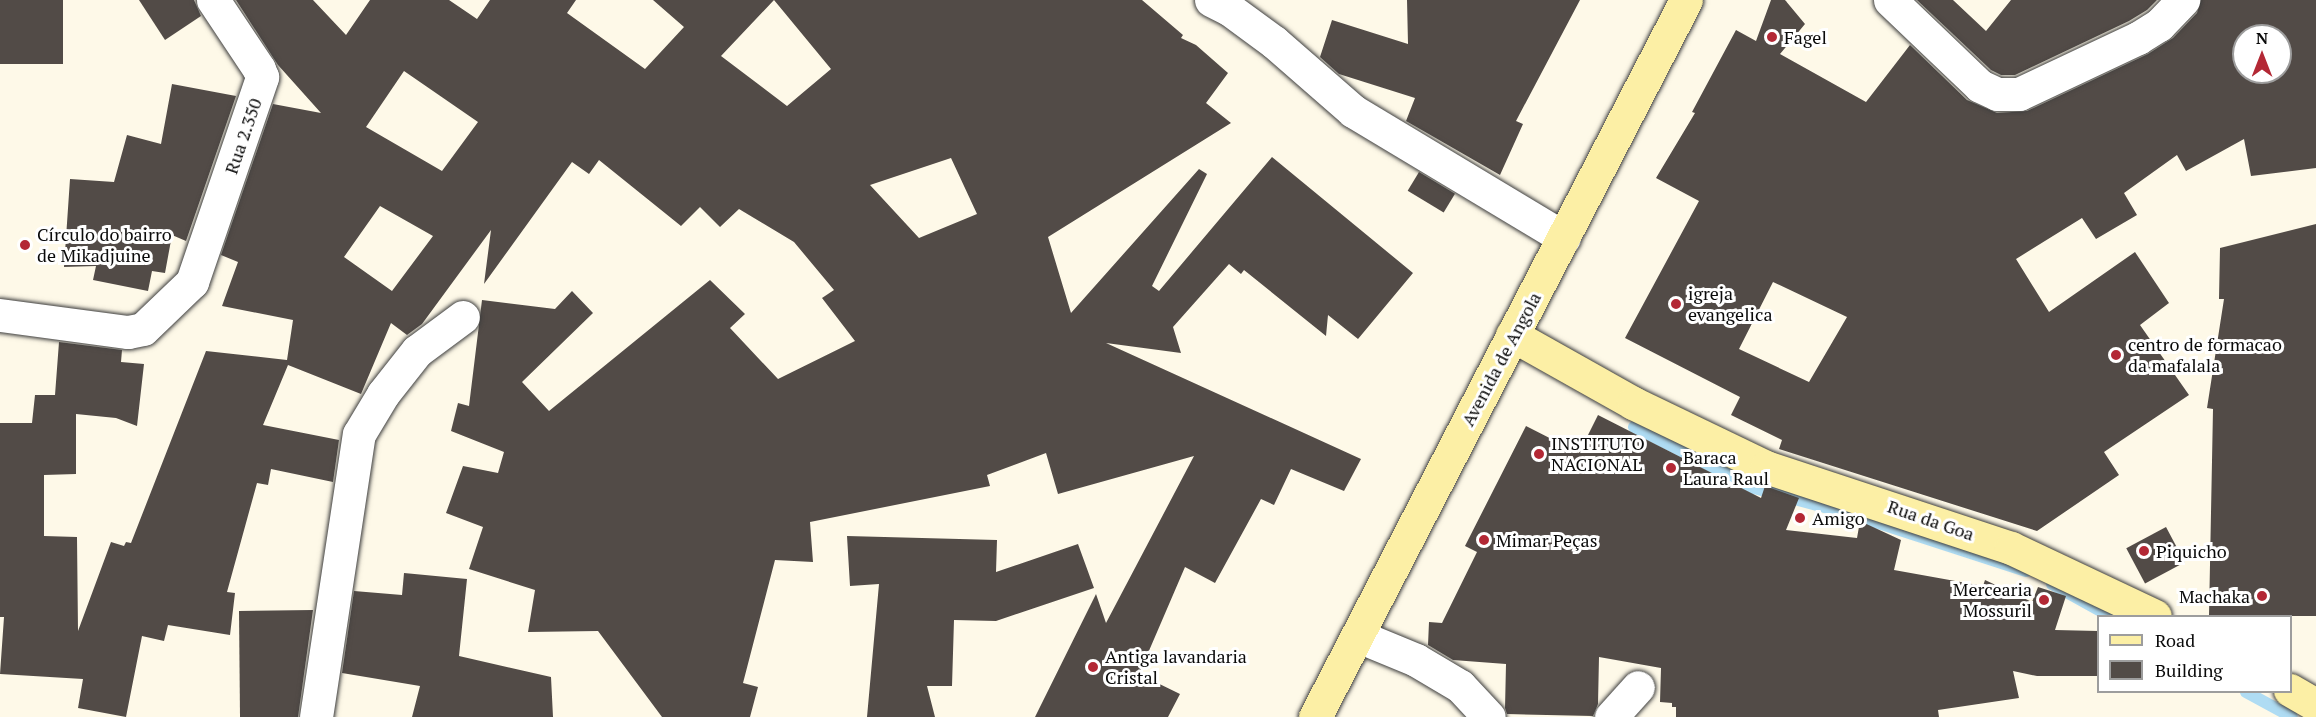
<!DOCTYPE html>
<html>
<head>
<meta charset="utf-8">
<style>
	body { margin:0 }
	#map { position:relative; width:2316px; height:717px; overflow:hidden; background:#fef9e8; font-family:"PT Serif",serif }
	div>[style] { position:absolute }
	.stream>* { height:12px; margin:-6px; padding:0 6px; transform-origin:6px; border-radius:6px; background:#afdcf3 }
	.building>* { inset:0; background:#524b47; transform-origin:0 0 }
	.roads { filter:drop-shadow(0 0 2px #3d3d3d) drop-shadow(0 0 2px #3d3d3d) }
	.street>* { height:33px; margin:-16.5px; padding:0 16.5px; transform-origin:16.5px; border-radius:16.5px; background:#fff }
	.secondary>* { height:33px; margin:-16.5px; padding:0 16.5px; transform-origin:16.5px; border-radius:16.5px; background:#fcefa5 }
	.dots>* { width:16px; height:16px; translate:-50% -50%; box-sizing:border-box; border:3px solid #fff; border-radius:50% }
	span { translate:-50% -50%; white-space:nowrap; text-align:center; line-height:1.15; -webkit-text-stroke:6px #fff; paint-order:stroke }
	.poi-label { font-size:18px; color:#0a0a0a }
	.left { translate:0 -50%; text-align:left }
	.right { translate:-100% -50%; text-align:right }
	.street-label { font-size:18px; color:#0a0a0a }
	.legend { position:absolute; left:2097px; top:615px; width:195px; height:78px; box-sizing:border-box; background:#fff; border:2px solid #9d9d9d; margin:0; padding:8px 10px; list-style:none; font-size:18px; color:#0a0a0a }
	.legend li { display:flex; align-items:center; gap:12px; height:30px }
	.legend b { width:30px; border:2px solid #9d9d9d }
	.north { position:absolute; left:2232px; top:24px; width:60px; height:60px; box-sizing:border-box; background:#fff; border:2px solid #9d9d9d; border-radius:50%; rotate:0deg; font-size:16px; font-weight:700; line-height:24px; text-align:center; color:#0a0a0a }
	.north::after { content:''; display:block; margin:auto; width:21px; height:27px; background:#b32835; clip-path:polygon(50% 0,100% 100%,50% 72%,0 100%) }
</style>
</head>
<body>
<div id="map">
	<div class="stream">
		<div style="left:1634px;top:427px;width:135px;rotate:26.9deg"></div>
		<div style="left:1754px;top:488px;width:104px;rotate:15.1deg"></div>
		<div style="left:1854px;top:515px;width:181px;rotate:18deg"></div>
		<div style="left:2052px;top:584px;width:66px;rotate:28.9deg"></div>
		<div style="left:2246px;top:692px;width:52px;rotate:28.5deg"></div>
	</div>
	<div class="building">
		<div style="left:0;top:0;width:63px;height:64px"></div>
		<div style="clip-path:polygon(139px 0,194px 0,201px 16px,165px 40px)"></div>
		<div style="clip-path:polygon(evenodd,236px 0,313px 0,346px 35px,370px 0,449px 0,477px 19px,490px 0,576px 0,567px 13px,645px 69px,684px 27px,653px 0,1142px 0,1183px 35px,1181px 38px,1196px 45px,1228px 73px,1206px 103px,1231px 123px,1048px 237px,1071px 313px,1199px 169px,1207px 174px,1152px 286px,1159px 291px,1272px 157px,1413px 273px,1358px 339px,1328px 315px,1326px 336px,1244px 270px,1241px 274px,1229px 264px,1173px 327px,1181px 353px,1106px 343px,1361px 459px,1344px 491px,1291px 469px,1274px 505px,1261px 499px,1215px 583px,1185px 567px,1139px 674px,1180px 694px,1168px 717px,1035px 717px,1096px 594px,1106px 623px,1194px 456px,1058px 494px,1046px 453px,987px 475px,990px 486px,810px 522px,813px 562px,775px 560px,743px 683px,758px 687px,750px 717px,662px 717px,598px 631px,528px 632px,535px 590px,469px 569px,483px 527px,446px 513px,463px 466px,498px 473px,504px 452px,451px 431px,458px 403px,469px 406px,482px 300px,555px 309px,572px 291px,593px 313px,522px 382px,549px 411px,710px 280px,745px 314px,730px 328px,778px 379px,855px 341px,822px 298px,834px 290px,794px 242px,739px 209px,720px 227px,700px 207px,681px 226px,599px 160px,589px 174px,572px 162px,484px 284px,491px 230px,422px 324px,407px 335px,391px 323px,361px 394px,288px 365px,263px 425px,339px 440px,333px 482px,271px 469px,268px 485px,257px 483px,227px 592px,235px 593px,230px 635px,168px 625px,164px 641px,142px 636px,126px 717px,78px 708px,83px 679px,0 674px,4px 617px,0 617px,0 423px,32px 423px,35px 395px,55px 395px,59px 342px,122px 350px,121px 362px,144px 364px,137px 426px,116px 418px,76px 414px,76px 474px,44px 475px,44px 536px,77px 537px,78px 631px,111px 542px,124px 546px,126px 542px,131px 543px,206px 351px,287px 360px,293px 320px,222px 306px,238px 262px,221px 255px,273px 104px,321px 113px,278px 65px,236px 0,774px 0,831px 69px,787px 106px,721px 56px,774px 0,236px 0,404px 71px,478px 122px,442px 171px,366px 127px,404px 71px,236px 0,951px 158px,977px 214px,919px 238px,870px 185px,951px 158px,236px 0,380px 206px,433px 236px,392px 291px,344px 257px,380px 206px)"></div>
		<div style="clip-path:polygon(1407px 0,1580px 0,1516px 121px,1523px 124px,1500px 175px,1406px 121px,1415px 98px,1339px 74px,1320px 57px,1332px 20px,1408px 44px)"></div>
		<div style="clip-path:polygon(evenodd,1771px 0,1785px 0,1805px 24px,1780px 54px,1866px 102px,1910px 45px,1967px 100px,1997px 113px,2027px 111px,2148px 54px,2173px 38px,2197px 13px,2201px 0,2316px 0,2316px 168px,2251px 176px,2244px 139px,2186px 171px,2177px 155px,2124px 193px,2137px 215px,2096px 239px,2082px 218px,2016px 259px,2049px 312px,2135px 252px,2169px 303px,2140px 325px,2189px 395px,2104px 452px,2119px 475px,2037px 531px,1779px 449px,1782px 440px,1731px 415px,1740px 397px,1625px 338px,1699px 201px,1656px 178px,1695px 113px,1692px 112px,1736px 30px,1756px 41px,1771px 0,2244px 36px,2280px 36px,2280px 72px,2244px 72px,2244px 36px,1771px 0,1773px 282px,1847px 317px,1809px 382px,1739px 349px,1773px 282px)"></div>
		<div style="clip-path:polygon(1917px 0,1953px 0,1986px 31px,2011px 0,2157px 0,2147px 10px,2129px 21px,2015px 75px,2001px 75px,1991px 70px)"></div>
		<div style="clip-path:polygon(172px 84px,236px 96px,186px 241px,172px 235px,165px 273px,152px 271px,148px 291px,93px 280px,96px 266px,64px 267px,70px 179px,114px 182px,127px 135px,161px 144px)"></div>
		<div style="left:1419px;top:172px;width:42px;height:22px;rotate:31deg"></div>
		<div style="clip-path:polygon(2316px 224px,2316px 616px,2209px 616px,2213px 409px,2207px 408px,2224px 299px,2219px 299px,2220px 248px)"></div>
		<div style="clip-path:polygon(1598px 415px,1761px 498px,1765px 486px,1799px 498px,1786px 530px,1857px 538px,1860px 521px,1901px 540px,1894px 570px,1983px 586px,1985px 580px,2032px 602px,2038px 587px,2066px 596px,2055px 630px,2098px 631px,2098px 676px,2037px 676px,2013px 671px,2019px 698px,1938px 710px,1939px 717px,1676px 717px,1676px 707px,1672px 707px,1672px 703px,1660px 702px,1661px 668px,1599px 657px,1598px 704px,1593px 716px,1507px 714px,1505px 708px,1506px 664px,1453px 660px,1428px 645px,1429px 622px,1442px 623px,1477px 552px,1465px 546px,1526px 426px,1579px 453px)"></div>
		<div style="left:2166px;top:527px;width:40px;height:45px;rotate:62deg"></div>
		<div style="clip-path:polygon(847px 536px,997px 540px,996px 572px,1078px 544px,1094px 588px,996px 621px,954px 620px,952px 686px,927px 686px,935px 717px,867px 717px,879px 584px,850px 586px)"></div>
		<div style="clip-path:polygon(404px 573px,467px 579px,459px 656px,551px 677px,553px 717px,412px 717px,420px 686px,342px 673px,354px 591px,402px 595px)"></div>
		<div style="clip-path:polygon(313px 610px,298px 717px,240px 717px,239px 611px)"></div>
	</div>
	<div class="roads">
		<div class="street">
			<div style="left:1211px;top:0;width:20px;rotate:27deg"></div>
			<div style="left:1229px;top:9px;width:56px;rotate:36.3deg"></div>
			<div style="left:1274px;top:42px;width:105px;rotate:41.1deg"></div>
			<div style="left:1353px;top:111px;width:246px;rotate:31deg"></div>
			<div style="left:1890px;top:0;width:124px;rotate:43.7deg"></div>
			<div style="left:1980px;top:86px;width:19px;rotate:25deg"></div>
			<div style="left:1997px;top:94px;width:22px"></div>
			<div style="left:2019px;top:94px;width:132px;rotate:-25.2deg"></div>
			<div style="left:2138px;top:38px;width:25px;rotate:-32deg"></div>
			<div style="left:2159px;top:25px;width:35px;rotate:-46deg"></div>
			<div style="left:0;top:315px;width:129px;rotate:7.6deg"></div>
			<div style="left:128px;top:332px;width:15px;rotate:-11deg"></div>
			<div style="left:143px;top:329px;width:68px;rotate:-43.8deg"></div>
			<div style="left:192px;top:282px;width:217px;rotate:-71.1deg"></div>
			<div style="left:262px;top:77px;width:9px;rotate:-111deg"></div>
			<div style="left:259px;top:69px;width:83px;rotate:-123.7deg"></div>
			<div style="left:1358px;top:636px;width:63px;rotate:22.5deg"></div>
			<div style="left:1416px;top:660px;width:51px;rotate:30.6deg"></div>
			<div style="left:1460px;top:686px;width:42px;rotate:46.9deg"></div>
			<div style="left:316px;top:717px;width:286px;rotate:-81.4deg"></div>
			<div style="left:359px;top:434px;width:47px;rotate:-59deg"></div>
			<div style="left:383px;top:394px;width:55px;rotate:-51.7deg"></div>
			<div style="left:417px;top:351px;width:57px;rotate:-36.5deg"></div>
			<div style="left:1611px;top:717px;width:40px;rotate:-48deg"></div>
		</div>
		<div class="secondary">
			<div style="left:1512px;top:335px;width:139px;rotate:29.3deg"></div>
			<div style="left:1633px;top:403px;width:148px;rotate:25.7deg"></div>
			<div style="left:1766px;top:467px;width:258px;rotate:18.3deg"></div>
			<div style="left:2011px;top:548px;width:159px;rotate:25.3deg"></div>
			<div style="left:2290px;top:690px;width:30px;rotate:30deg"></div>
			<div style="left:1315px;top:717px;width:807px;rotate:-62.64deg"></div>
		</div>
	</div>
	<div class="dots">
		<div style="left:1772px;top:37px;background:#b32835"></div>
		<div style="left:25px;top:245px;background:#b32835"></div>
		<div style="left:1676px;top:304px;background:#b32835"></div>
		<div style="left:2116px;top:355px;background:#b32835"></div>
		<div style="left:1539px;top:454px;background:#b32835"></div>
		<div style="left:1671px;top:468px;background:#b32835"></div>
		<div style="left:1800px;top:518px;background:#b32835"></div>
		<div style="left:1484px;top:540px;background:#b32835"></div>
		<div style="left:2144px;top:551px;background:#b32835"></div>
		<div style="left:2262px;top:596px;background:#b32835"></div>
		<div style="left:2044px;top:600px;background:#b32835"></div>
		<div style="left:1093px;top:667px;background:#b32835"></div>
	</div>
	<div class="poi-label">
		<span class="left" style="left:1784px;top:37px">Fagel</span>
		<span class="left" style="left:37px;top:245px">Círculo do bairro<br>de Mikadjuine</span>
		<span class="left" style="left:1688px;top:304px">igreja<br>evangelica</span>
		<span class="left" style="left:2128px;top:355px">centro de formacao<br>da mafalala</span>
		<span class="left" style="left:1551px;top:454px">INSTITUTO<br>NACIONAL</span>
		<span class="left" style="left:1683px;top:468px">Baraca<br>Laura Raul</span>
		<span class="left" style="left:1812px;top:518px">Amigo</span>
		<span class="left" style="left:1496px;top:540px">Mimar Peças</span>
		<span class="left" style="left:2156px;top:551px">Piquicho</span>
		<span class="right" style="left:2032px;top:600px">Mercearia<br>Mossuril</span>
		<span class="right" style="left:2250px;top:596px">Machaka</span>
		<span class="left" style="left:1105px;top:667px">Antiga lavandaria<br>Cristal</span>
	</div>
	<div class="street-label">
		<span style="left:243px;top:136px;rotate:-71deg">Rua 2.350</span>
		<span style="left:1501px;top:359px;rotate:-62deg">Avenida de Angola</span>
		<span style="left:1931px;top:520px;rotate:19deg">Rua da Goa</span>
	</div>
	<ul class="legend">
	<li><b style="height:8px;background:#fcefa5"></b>Road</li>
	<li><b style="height:16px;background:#524b47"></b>Building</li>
	</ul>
	<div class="north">N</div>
</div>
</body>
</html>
